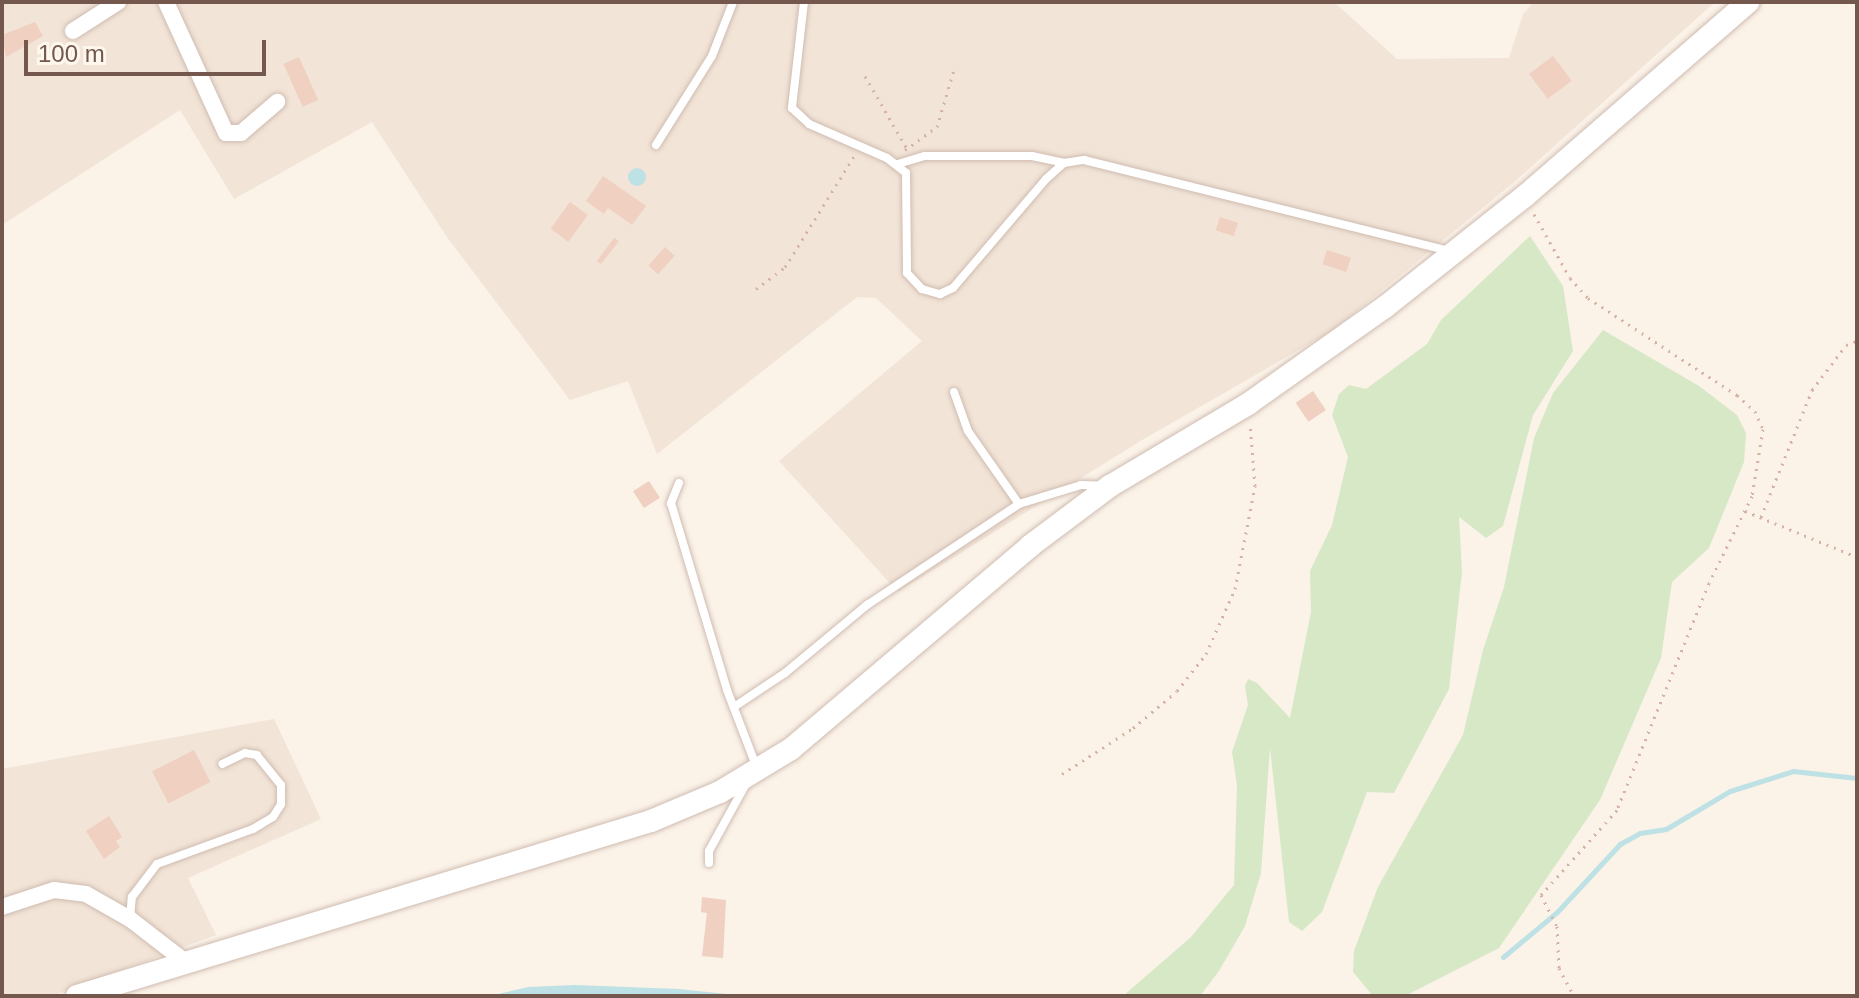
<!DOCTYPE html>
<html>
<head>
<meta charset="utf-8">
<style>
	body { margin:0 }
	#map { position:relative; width:1859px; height:998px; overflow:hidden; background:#fbf2e8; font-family:Arial,sans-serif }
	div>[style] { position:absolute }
	.residential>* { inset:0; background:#f2e4d7 }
	.green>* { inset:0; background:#d7e8c7 }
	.water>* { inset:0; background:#bde1e4 }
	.round { border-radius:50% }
	.stream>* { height:5px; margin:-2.5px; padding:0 2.5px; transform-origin:2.5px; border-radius:2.5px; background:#bde1e4 }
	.building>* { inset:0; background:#efd0c1; transform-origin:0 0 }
	.path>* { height:3px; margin-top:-1.5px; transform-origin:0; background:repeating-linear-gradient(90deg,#d4b3a4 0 2px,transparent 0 8px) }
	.roads { filter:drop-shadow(0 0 2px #cfbcb1) drop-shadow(0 0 2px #cfbcb1) }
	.lane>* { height:8px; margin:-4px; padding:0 4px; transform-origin:4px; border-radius:4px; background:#fff }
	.street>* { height:16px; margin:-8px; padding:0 8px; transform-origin:8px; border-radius:8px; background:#fff }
	.secondary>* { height:22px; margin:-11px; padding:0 11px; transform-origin:11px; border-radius:11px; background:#fff }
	span { translate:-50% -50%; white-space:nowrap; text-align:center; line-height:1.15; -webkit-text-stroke:7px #fef7ee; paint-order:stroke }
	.frame { position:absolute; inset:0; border:4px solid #74584d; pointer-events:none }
	.scale { position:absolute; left:24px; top:40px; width:242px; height:36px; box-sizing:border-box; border:4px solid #74584d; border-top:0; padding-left:10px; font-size:24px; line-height:28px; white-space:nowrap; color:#74584d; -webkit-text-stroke:6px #fef7ee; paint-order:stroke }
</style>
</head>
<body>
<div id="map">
	<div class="residential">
		<div style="clip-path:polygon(2px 2px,1334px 2px,1397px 59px,1509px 58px,1523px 14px,1534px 2px,1715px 2px,1513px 183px,1332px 331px,1142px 440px,898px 592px,779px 461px,922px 341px,876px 298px,857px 297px,657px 454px,628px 381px,570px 400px,447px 237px,372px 122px,234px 199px,180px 110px,2px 225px)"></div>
		<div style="clip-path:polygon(274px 719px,321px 819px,188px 878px,216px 935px,52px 996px,2px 996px,2px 769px)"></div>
	</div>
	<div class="green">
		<div style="clip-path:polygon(1530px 236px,1563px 286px,1573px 351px,1533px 415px,1503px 526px,1486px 538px,1459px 517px,1462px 572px,1449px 689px,1394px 793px,1367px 792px,1322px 912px,1302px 931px,1289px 922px,1270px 748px,1261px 873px,1245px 926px,1219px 971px,1200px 996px,1123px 996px,1191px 937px,1234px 885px,1237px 785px,1232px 752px,1248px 705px,1245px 686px,1248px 679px,1257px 683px,1290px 718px,1311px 612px,1310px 571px,1332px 525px,1348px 457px,1332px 415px,1339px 394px,1349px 385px,1366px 389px,1427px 344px,1441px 320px)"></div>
		<div style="clip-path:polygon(1603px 330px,1699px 386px,1737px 415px,1746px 433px,1744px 462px,1709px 548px,1672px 582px,1661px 658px,1600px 800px,1499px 948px,1405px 996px,1373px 996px,1353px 972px,1354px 951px,1378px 887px,1463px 735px,1483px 650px,1504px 587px,1534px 438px,1553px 393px)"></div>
	</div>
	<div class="water">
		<div class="round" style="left:628px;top:168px;width:18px;height:18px"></div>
		<div style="clip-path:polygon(575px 985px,679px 989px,745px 996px,490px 996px,528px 987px)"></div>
	</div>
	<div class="stream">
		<div style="left:1503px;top:957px;width:70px;rotate:-39.8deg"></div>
		<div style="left:1557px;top:912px;width:93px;rotate:-47.2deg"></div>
		<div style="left:1620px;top:844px;width:23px;rotate:-29deg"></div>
		<div style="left:1640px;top:833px;width:26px;rotate:-9deg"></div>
		<div style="left:1666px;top:829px;width:74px;rotate:-30.7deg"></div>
		<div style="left:1730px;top:791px;width:66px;rotate:-17.6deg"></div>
		<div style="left:1793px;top:771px;width:64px;rotate:6.2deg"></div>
	</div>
	<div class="building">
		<div style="clip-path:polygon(35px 22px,43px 36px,6px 57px,2px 35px)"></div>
		<div style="left:1553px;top:56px;width:31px;height:30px;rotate:53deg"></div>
		<div style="left:299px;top:57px;width:47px;height:17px;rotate:66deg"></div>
		<div style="clip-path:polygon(603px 176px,646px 206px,632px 225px,608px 208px,604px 214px,586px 201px)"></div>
		<div style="left:570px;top:202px;width:22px;height:33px;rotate:36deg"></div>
		<div style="left:1220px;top:217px;width:19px;height:14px;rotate:18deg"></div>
		<div style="clip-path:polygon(614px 238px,619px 241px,601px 264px,597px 261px)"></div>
		<div style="left:665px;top:247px;width:13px;height:25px;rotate:42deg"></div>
		<div style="left:1327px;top:250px;width:25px;height:15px;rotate:18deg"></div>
		<div style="left:1313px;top:391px;width:23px;height:21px;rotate:56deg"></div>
		<div style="left:649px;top:481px;width:20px;height:19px;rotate:57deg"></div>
		<div style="left:194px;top:750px;width:36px;height:47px;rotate:63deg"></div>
		<div style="clip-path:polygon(109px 816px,122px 837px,116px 841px,120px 847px,104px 859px,86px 831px)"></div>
		<div style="clip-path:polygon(702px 897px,726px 900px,723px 958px,702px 956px,707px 913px,701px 912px)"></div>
	</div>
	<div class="path">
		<div style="left:865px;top:76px;width:82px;rotate:60deg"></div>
		<div style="left:905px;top:150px;width:39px;rotate:-36deg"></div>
		<div style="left:937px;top:127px;width:64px;rotate:-73.6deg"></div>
		<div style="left:1534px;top:214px;width:73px;rotate:60.6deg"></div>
		<div style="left:1570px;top:278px;width:27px;rotate:48deg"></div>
		<div style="left:1588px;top:298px;width:178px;rotate:33.1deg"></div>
		<div style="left:1737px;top:395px;width:24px;rotate:42deg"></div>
		<div style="left:1755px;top:411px;width:20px;rotate:66deg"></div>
		<div style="left:1763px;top:429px;width:68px;rotate:99.3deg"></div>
		<div style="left:1752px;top:496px;width:97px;rotate:116.3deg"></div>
		<div style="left:1709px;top:583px;width:245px;rotate:112.1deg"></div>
		<div style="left:1617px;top:810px;width:114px;rotate:131.8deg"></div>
		<div style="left:1541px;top:895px;width:35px;rotate:63deg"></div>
		<div style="left:1557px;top:926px;width:42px;rotate:87.3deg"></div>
		<div style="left:1559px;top:968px;width:32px;rotate:62deg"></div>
		<div style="left:756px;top:289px;width:36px;rotate:-37deg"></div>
		<div style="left:785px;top:267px;width:132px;rotate:-58deg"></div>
		<div style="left:1745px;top:511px;width:121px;rotate:22.3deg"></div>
		<div style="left:1761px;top:517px;width:137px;rotate:-68.1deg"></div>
		<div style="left:1812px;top:390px;width:56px;rotate:-52.9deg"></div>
		<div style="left:1846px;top:345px;width:12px;rotate:-20deg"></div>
		<div style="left:1062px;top:774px;width:85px;rotate:-32.9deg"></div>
		<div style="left:1133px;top:728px;width:57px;rotate:-40.1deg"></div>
		<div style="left:1177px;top:691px;width:47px;rotate:-51.9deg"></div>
		<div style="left:1206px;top:654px;width:71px;rotate:-66deg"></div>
		<div style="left:1235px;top:589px;width:105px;rotate:-79deg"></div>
		<div style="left:1255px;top:486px;width:63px;rotate:-94.5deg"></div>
	</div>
	<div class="roads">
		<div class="lane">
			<div style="left:804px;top:2px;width:107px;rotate:96.5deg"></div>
			<div style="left:792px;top:108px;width:23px;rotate:43deg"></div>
			<div style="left:809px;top:124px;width:85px;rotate:23.6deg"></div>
			<div style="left:887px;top:158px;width:24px;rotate:38deg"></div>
			<div style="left:906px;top:173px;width:100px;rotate:89.4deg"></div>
			<div style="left:907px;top:273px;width:22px;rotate:47deg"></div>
			<div style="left:922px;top:289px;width:19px;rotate:16deg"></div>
			<div style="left:940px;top:294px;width:14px;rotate:-25deg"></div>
			<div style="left:953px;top:288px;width:143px;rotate:-49.5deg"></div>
			<div style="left:1046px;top:179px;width:24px;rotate:-42deg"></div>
			<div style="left:1064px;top:163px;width:20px;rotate:-9deg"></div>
			<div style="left:1084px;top:160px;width:376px;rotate:14deg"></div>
			<div style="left:656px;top:145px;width:105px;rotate:-57.8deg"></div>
			<div style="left:712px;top:56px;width:58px;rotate:-68.7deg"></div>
			<div style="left:898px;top:164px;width:28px;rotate:-17deg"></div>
			<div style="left:925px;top:156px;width:107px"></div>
			<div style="left:1032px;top:156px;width:33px;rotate:12deg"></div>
			<div style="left:954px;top:392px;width:41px;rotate:70.3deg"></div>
			<div style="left:968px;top:431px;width:89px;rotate:55.1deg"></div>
			<div style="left:1019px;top:504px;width:65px;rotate:-17deg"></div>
			<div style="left:1081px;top:485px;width:24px;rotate:2deg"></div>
			<div style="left:679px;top:483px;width:22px;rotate:112deg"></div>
			<div style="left:671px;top:503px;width:195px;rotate:73.3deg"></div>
			<div style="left:727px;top:690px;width:84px;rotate:69deg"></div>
			<div style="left:734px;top:707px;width:61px;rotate:-33.7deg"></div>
			<div style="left:785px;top:673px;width:107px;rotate:-39.7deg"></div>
			<div style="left:867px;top:605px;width:182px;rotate:-33.6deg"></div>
			<div style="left:709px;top:863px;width:12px;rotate:-90deg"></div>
			<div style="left:709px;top:851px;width:79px;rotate:-61.2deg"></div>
			<div style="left:130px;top:918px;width:21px;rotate:-85deg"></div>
			<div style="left:132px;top:897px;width:41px;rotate:-52.9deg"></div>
			<div style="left:157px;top:864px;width:102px;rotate:-20deg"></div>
			<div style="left:253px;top:829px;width:23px;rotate:-31deg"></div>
			<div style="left:273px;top:817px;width:15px;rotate:-58deg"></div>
			<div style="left:281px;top:804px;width:19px;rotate:-90deg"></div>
			<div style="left:281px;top:785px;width:38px;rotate:-129deg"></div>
			<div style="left:257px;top:755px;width:12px;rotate:-171deg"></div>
			<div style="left:245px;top:753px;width:25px;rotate:154deg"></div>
		</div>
		<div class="street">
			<div style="left:166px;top:2px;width:144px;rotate:65.4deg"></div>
			<div style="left:226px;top:133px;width:15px"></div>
			<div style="left:241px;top:133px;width:48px;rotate:-40.7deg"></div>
			<div style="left:73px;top:31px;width:54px;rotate:-32.8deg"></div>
			<div style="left:2px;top:907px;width:55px;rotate:-18.1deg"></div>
			<div style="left:54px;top:890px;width:32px;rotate:7deg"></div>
			<div style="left:86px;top:894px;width:51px;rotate:29.6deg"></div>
			<div style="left:130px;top:919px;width:67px;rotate:37.7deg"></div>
		</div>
		<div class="secondary">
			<div style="left:77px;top:996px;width:600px;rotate:-16.96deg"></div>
			<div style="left:651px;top:821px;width:75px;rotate:-22.8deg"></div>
			<div style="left:720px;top:792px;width:83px;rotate:-31.2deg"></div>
			<div style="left:791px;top:749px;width:314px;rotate:-40.3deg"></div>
			<div style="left:1030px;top:546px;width:100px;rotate:-36.9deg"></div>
			<div style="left:1110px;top:486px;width:161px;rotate:-30.7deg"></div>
			<div style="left:1248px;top:404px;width:168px;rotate:-35.3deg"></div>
			<div style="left:1385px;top:307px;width:179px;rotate:-38.4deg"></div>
			<div style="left:1525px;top:196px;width:296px;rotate:-41deg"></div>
		</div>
	</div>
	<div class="frame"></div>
	<div class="scale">100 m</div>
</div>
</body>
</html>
